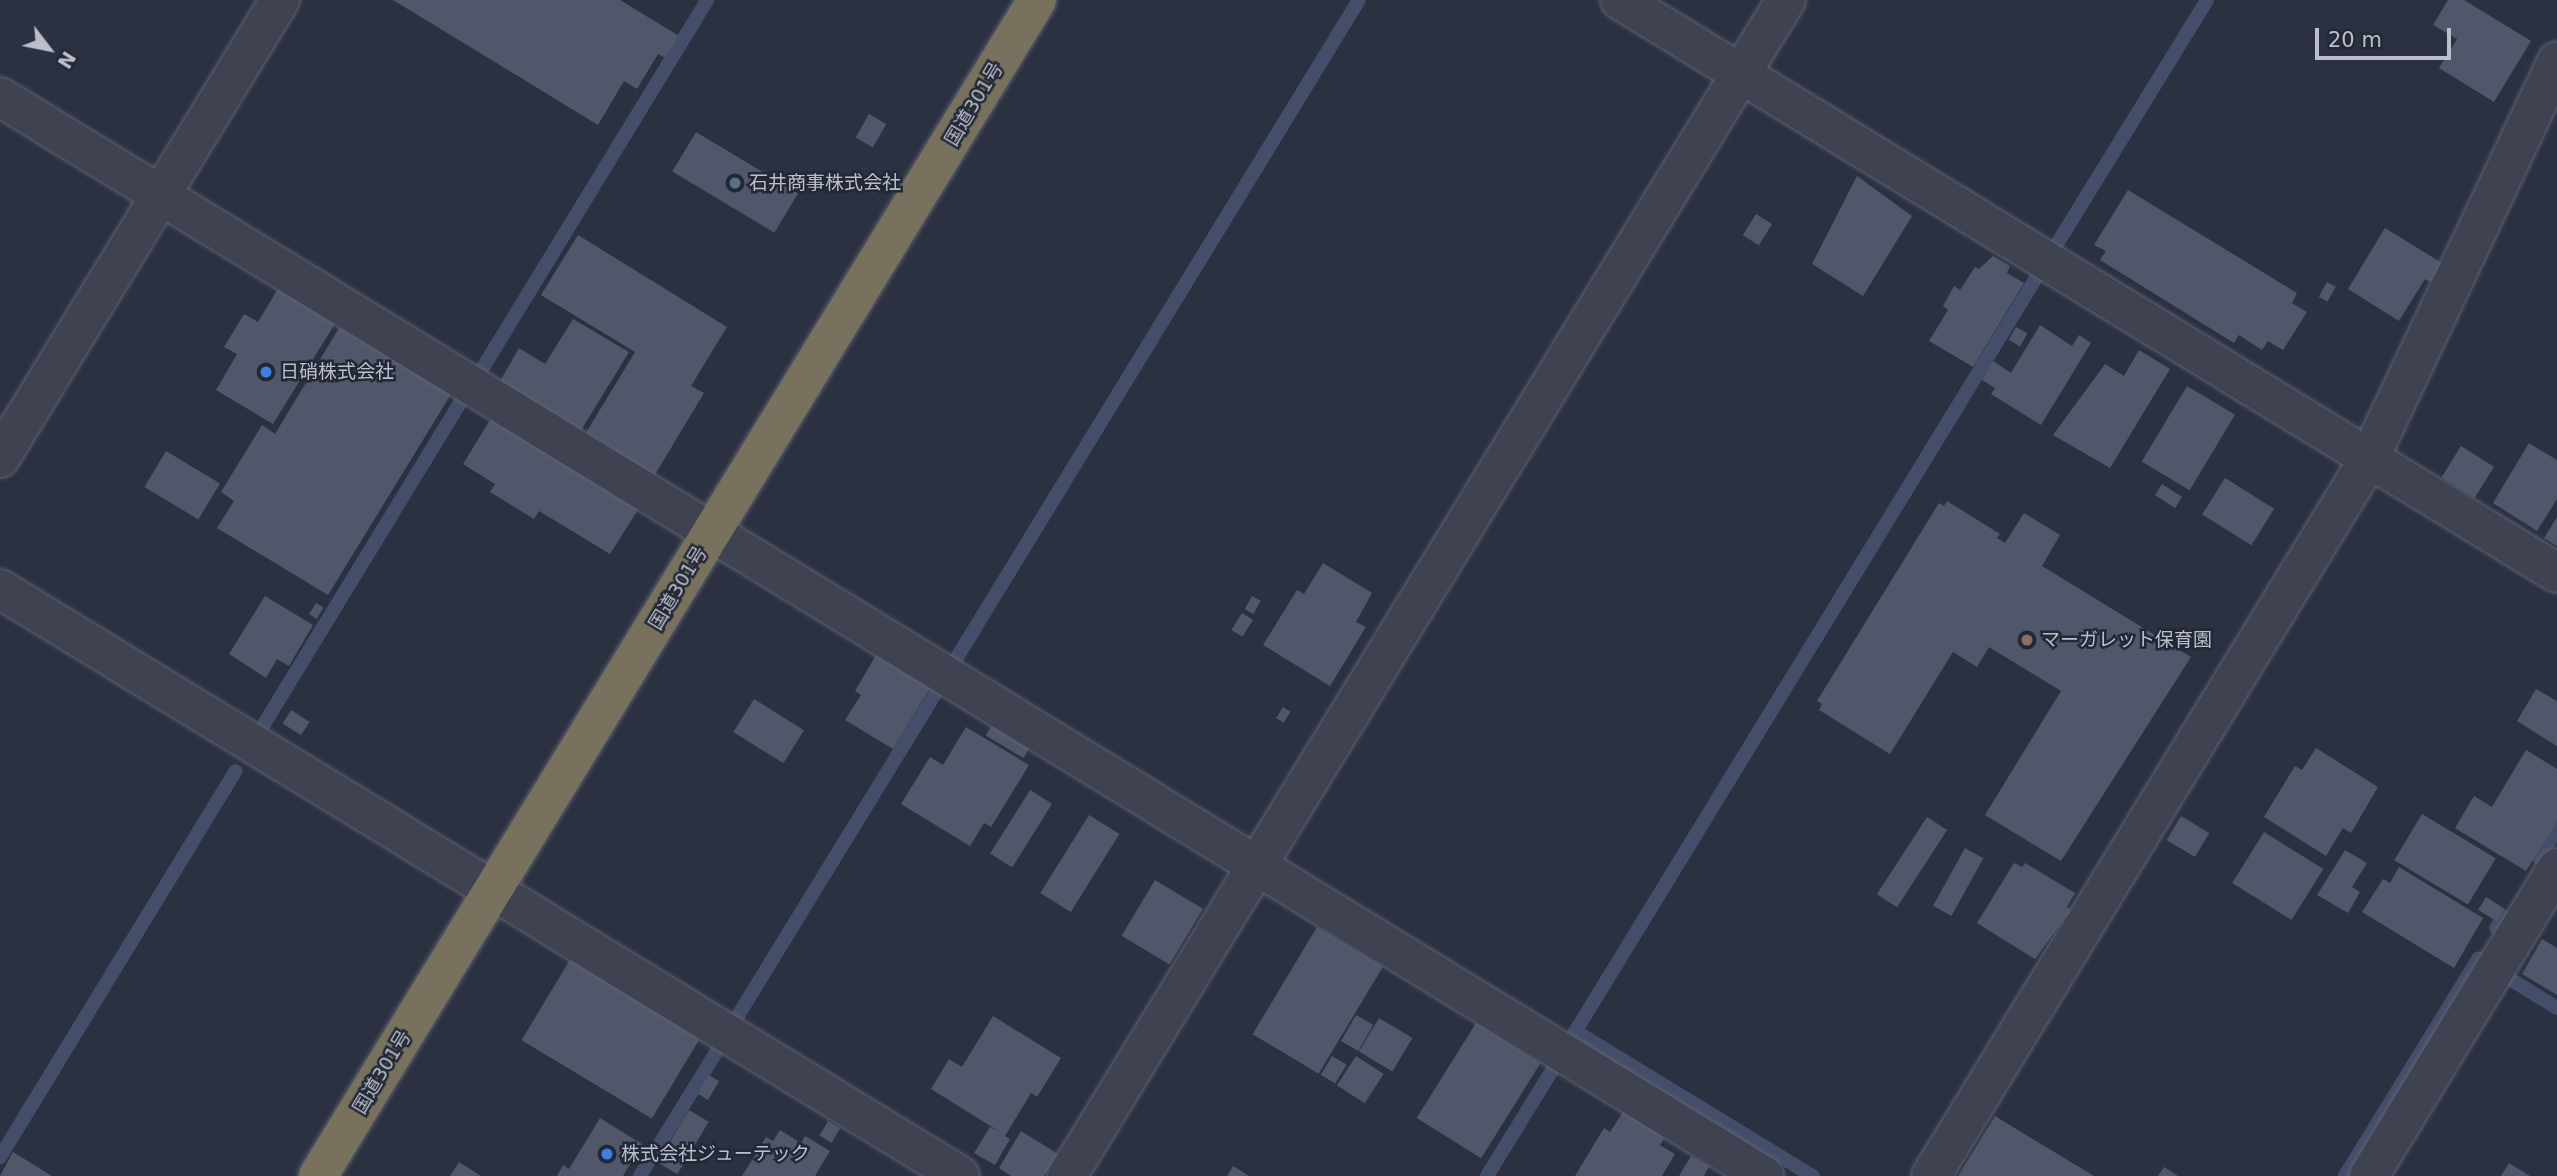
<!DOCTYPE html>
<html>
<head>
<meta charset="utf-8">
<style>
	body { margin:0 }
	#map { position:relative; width:2557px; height:1176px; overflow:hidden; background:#2b3141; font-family:"DejaVu Sans","Noto Sans JP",sans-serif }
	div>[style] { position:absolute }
	.stream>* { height:14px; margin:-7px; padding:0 7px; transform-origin:7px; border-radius:7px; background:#444e6a }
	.building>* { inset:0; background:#51576a; transform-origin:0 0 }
	.roads { filter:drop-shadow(0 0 2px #5d616f) drop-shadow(0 0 2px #5d616f) }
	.street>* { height:38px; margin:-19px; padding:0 19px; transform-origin:19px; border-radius:19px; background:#3f4351 }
	.highway>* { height:38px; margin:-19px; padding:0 19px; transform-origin:19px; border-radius:19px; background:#77715d }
	.dots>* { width:19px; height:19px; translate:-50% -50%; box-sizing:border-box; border:4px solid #232837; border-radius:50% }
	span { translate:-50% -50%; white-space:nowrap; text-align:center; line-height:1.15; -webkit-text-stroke:5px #232837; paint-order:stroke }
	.street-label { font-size:19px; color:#bcbfcb }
	.poi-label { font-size:19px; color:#bcbfcb }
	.left { translate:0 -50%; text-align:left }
	.north { position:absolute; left:14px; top:14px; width:70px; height:70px; -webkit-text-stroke:5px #232837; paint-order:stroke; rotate:122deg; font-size:19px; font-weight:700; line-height:28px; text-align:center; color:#bcbfcb }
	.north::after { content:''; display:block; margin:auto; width:24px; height:32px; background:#bcbfcb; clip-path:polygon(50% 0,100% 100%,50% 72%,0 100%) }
	.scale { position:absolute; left:2315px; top:28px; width:136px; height:32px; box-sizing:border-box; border:4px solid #bcbfcb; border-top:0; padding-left:9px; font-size:21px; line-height:24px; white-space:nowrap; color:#bcbfcb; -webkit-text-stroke:5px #232837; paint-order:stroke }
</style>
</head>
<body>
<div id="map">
	<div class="stream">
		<div style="left:2057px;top:244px;width:286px;rotate:-58.4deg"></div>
		<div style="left:479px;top:374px;width:438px;rotate:-58.6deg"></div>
		<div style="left:953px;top:664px;width:778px;rotate:-58.56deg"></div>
		<div style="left:261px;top:729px;width:389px;rotate:-58.6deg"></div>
		<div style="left:2539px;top:858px;width:34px;rotate:-58deg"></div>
		<div style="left:2496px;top:928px;width:14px;rotate:-56deg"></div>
		<div style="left:2507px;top:977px;width:59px;rotate:31.8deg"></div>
		<div style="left:734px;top:1022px;width:393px;rotate:-58.5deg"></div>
		<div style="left:1575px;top:1031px;width:279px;rotate:31.4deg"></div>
		<div style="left:1572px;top:1037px;width:890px;rotate:-58.56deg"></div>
		<div style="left:0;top:1157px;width:452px;rotate:-58.6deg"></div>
		<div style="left:640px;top:1176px;width:153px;rotate:-58.4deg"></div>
		<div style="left:1487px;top:1176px;width:128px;rotate:-58.4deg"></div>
		<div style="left:2345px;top:1176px;width:255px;rotate:-58.5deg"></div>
		<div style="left:2478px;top:959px;width:6px;rotate:39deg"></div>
	</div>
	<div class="building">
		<div style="clip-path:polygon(393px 0,620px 0,679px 36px,665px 58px,658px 54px,637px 89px,624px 81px,598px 125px)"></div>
		<div style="clip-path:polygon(2448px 0,2464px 0,2531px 41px,2494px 102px,2439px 68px,2457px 39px,2433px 25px)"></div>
		<div style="left:869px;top:114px;width:20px;height:27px;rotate:30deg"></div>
		<div style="left:696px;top:132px;width:119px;height:46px;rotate:31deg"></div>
		<div style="clip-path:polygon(1857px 176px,1912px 216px,1863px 296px,1812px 264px)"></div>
		<div style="clip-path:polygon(2128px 190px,2297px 293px,2292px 303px,2307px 312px,2283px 350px,2268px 341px,2262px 350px,2239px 335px,2234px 343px,2100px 260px,2106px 251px,2094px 245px)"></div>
		<div style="left:1756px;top:214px;width:19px;height:25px;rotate:32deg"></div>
		<div style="clip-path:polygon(2385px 228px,2442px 263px,2430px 282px,2425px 279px,2399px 321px,2348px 289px)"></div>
		<div style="clip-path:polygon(578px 235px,727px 327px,691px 386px,704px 393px,653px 478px,584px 436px,635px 352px,541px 295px)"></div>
		<div style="clip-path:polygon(1993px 256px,2010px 266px,2007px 273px,2024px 283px,1973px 367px,1929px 341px,1948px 310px,1943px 306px,1954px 286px,1960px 290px,1975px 267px,1979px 269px)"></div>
		<div style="left:2327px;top:282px;width:10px;height:17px;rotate:29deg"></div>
		<div style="clip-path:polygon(279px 287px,336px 322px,273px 424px,216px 390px,237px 354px,224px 347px,244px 314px,258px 322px)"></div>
		<div style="clip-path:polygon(573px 319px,629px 352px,580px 432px,499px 383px,519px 348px,545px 364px)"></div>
		<div style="clip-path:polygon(342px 323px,453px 391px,328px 595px,217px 528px,234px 501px,221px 492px,262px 425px,275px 434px)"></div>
		<div style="clip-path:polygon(2040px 325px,2072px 346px,2079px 335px,2091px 343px,2041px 425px,1991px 394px,1995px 388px,1982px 380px,1993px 361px,2011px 373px)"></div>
		<div style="left:2016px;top:327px;width:13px;height:15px;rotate:29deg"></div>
		<div style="clip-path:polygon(2139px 350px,2170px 369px,2110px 468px,2053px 435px,2105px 364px,2124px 376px)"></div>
		<div style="left:2187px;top:386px;width:56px;height:88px;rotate:31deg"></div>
		<div style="clip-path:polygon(493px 415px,641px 505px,610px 554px,539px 511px,534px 519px,490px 492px,495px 484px,463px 464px)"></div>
		<div style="clip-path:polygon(2529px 443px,2557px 460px,2557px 499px,2537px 531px,2493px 503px)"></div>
		<div style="left:2461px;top:446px;width:39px;height:37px;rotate:32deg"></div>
		<div style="left:166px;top:451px;width:63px;height:42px;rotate:31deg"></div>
		<div style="left:2225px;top:478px;width:58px;height:43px;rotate:32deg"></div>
		<div style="left:2162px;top:484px;width:24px;height:13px;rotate:33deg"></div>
		<div style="clip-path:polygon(1947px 501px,2000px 534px,1997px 538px,2005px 543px,2024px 513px,2060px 535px,2042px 566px,2191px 657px,2061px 861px,1985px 815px,2061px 691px,1989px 647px,1977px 667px,1953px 652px,1890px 754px,1819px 710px,1822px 704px,1817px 701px,1939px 503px,1944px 506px)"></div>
		<div style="clip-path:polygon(2557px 517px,2557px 546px,2544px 538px)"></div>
		<div style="clip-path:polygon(1323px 563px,1372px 593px,1356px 622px,1366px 627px,1330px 686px,1263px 645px,1297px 590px,1304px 594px)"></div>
		<div style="clip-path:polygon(265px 596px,313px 625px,289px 666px,277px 659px,266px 678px,229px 654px)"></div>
		<div style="left:1252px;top:596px;width:10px;height:15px;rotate:29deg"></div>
		<div style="left:316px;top:603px;width:9px;height:13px;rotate:32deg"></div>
		<div style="left:1242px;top:613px;width:13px;height:20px;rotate:32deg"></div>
		<div style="clip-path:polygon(876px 655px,930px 688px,893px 749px,845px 720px,861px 695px,855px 691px)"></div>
		<div style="clip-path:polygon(2536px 689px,2557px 701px,2557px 746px,2517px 721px)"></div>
		<div style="left:754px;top:699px;width:59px;height:39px;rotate:32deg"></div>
		<div style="left:1283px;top:707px;width:9px;height:13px;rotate:32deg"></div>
		<div style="left:291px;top:710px;width:22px;height:16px;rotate:32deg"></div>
		<div style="left:995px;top:720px;width:44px;height:18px;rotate:31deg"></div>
		<div style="clip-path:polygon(966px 727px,1029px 765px,991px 827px,984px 823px,970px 846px,901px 804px,930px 757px,943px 765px)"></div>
		<div style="clip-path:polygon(2316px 748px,2378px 787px,2351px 833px,2343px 828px,2326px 856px,2264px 817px,2295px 766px,2302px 770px)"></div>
		<div style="clip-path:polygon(2526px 750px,2557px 769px,2557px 821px,2526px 871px,2455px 828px,2474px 796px,2492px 807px)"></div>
		<div style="left:1030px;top:790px;width:26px;height:75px;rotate:32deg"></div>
		<div style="left:2422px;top:814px;width:86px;height:54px;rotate:31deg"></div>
		<div style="left:1089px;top:815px;width:36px;height:92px;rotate:32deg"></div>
		<div style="left:2181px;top:816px;width:33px;height:28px;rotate:31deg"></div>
		<div style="left:1927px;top:817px;width:24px;height:92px;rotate:33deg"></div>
		<div style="left:2264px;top:832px;width:70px;height:60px;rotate:32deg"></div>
		<div style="left:1965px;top:848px;width:21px;height:66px;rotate:29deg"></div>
		<div style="clip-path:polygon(2345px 850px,2367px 863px,2352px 887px,2360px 892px,2348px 913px,2317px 895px)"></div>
		<div style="clip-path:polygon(2014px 863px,2022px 867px,2025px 863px,2075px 893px,2067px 907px,2071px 910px,2035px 959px,1977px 923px)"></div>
		<div style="clip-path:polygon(2399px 867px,2483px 918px,2454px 968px,2362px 912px,2383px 879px,2390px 883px)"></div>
		<div style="left:1155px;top:880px;width:56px;height:65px;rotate:31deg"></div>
		<div style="left:2486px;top:897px;width:22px;height:15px;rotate:32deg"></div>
		<div style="left:1317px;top:927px;width:77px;height:125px;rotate:31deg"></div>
		<div style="clip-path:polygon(2542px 939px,2557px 948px,2557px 995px,2522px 974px)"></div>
		<div style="left:571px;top:958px;width:152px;height:96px;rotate:31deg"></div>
		<div style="left:1356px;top:1015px;width:20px;height:30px;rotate:30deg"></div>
		<div style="clip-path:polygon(993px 1016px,1061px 1058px,1037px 1097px,1031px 1093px,1005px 1136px,1010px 1139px,995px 1165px,974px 1153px,990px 1127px,1000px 1132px,931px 1089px,949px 1059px,962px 1067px)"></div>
		<div style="left:1379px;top:1018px;width:39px;height:39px;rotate:31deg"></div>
		<div style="left:1476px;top:1023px;width:76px;height:112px;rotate:32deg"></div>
		<div style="left:1332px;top:1056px;width:17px;height:22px;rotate:31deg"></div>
		<div style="left:1356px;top:1056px;width:33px;height:35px;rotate:33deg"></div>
		<div style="left:709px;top:1075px;width:12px;height:22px;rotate:31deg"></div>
		<div style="left:689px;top:1110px;width:23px;height:61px;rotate:31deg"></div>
		<div style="clip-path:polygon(1623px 1112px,1665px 1137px,1660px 1145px,1675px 1154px,1662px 1176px,1575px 1176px,1604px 1128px,1610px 1132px)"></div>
		<div style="clip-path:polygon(1995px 1116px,2094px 1176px,1958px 1176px)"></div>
		<div style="clip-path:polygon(600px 1118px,642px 1144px,623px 1176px,557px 1176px,563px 1165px,569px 1169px)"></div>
		<div style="left:828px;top:1121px;width:14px;height:17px;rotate:30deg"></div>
		<div style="clip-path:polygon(780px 1130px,801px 1143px,805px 1136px,830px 1151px,815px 1176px,742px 1176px,766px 1137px,773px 1141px)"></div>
		<div style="clip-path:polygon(1021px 1131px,1058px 1154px,1044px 1176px,1011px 1176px,999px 1168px)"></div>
		<div style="clip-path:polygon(13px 1152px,52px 1176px,0 1176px)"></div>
		<div style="clip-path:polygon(1691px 1156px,1709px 1166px,1704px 1176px,1679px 1176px)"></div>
		<div style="clip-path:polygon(459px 1162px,481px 1176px,450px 1176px)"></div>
		<div style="clip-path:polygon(2509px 1163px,2530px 1176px,2501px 1176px)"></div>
		<div style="clip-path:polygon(1233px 1166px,1249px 1176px,1227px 1176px)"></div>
		<div style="clip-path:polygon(2164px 1167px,2178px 1176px,2158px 1176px)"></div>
	</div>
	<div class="roads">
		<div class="street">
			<div style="left:1620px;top:0;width:1098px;rotate:31.45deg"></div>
			<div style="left:0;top:97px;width:2068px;rotate:31.45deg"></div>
			<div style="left:0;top:458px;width:537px;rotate:-58.56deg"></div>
			<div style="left:0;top:589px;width:1125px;rotate:31.44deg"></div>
			<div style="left:1067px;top:1176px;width:1378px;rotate:-58.56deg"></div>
			<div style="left:1931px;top:1176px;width:840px;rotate:-58.58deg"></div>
			<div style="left:2369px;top:459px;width:440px;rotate:-64.7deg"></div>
			<div style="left:2369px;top:1176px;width:361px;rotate:-58.6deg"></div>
		</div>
		<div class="highway">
			<div style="left:318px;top:1176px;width:1378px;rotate:-58.56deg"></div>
		</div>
	</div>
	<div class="dots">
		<div style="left:735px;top:183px;background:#5c6f8a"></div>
		<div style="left:266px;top:372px;background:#3f7fe0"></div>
		<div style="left:2027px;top:640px;background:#8d6e63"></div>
		<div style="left:607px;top:1154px;background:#3f7fe0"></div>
	</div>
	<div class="street-label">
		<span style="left:974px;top:104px;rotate:-59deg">国道301号</span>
		<span style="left:678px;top:588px;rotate:-59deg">国道301号</span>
		<span style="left:382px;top:1072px;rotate:-59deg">国道301号</span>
	</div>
	<div class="poi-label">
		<span class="left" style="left:749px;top:183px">石井商事株式会社</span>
		<span class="left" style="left:280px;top:372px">日硝株式会社</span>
		<span class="left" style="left:2041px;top:640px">マーガレット保育園</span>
		<span class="left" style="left:621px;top:1154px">株式会社ジューテック</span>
	</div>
	<div class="north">N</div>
	<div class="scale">20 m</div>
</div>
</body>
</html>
